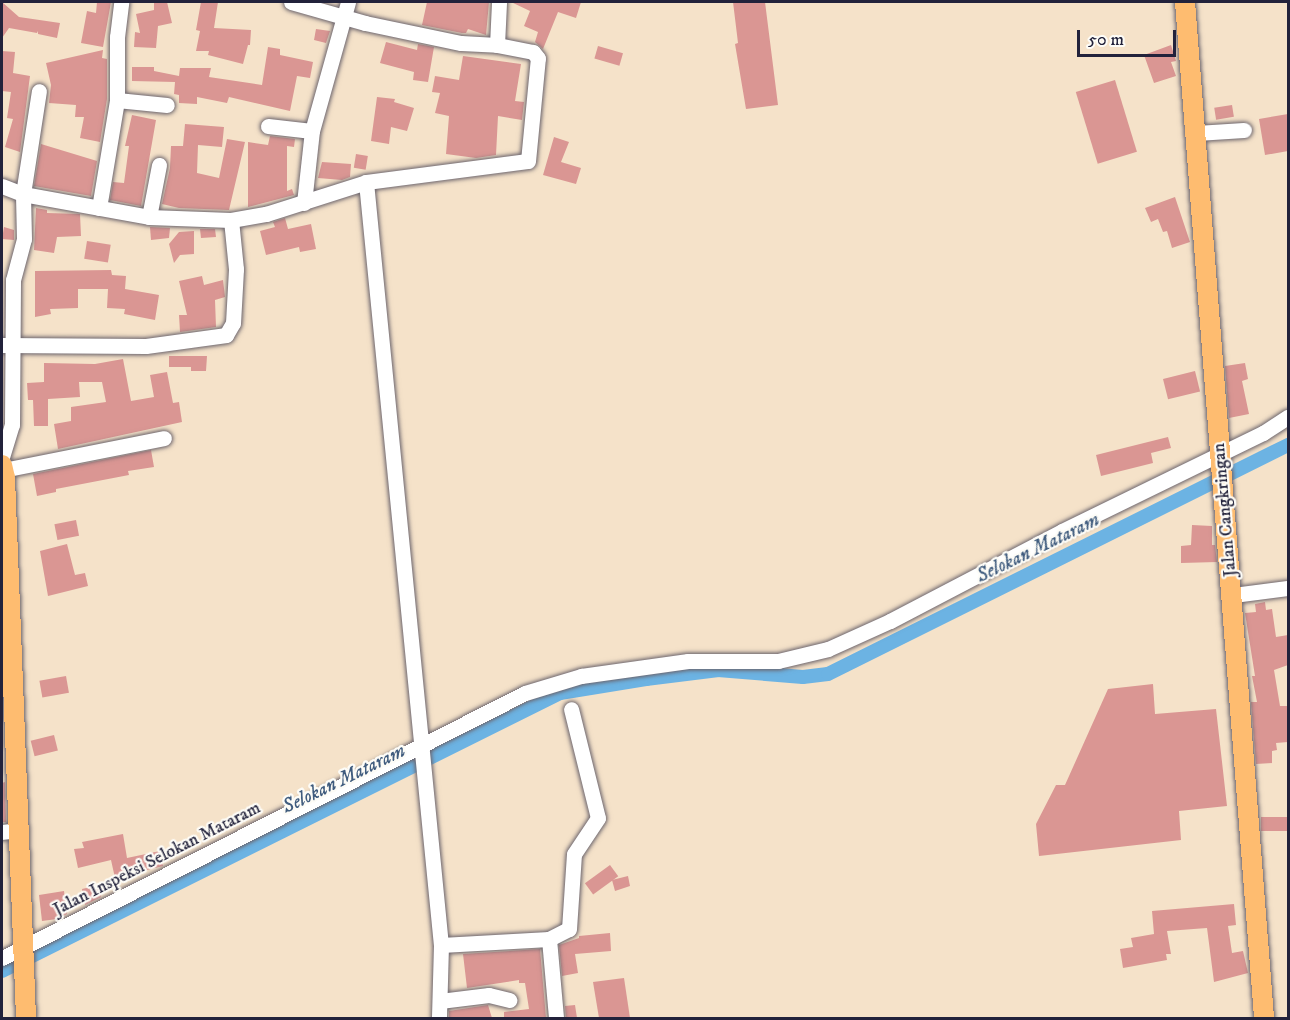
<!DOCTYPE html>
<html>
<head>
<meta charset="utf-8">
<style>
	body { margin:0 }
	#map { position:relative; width:1290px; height:1020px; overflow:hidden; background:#f5e2c9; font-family:"IM FELL DW Pica",serif }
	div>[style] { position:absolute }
	.canal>* { height:14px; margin:-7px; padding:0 7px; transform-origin:7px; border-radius:7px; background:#6cb3e3 }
	.building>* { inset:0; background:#da9693; transform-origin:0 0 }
	.roads { filter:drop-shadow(0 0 2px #6c656d) drop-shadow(0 0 2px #6c656d) }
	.minor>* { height:15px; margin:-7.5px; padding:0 7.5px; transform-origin:7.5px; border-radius:7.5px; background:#fff }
	.major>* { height:20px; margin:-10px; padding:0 10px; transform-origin:10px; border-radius:10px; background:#febc70 }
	span { translate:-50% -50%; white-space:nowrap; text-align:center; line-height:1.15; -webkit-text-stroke:4.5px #fdfcf7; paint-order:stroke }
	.street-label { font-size:18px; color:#22223b }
	.water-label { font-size:20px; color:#405c7e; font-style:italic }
	.frame { position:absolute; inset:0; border:3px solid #22223b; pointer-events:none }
	.scale { position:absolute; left:1077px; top:30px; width:99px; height:27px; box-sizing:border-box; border:3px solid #22223b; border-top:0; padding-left:8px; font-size:18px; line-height:21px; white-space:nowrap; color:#22223b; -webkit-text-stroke:4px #fdfcf7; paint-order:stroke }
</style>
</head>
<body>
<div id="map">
	<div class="canal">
		<div style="left:2px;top:971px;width:623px;rotate:-26.48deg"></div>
		<div style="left:560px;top:693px;width:87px;rotate:-9.2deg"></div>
		<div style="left:646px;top:679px;width:73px;rotate:-7.1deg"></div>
		<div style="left:718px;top:670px;width:85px;rotate:4.7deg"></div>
		<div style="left:803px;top:677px;width:25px;rotate:-7deg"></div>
		<div style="left:828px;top:674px;width:514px;rotate:-26.47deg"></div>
	</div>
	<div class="building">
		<div style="clip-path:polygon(2px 2px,19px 17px,60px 23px,57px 38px,38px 34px,38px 31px,37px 33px,9px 28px,2px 38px)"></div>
		<div style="clip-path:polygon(97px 2px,111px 2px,103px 47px,81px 43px,87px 11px,96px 13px)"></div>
		<div style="clip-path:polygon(154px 2px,167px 2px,172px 23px,158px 26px,156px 48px,134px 47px,135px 32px,140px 33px,136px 14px,154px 10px)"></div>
		<div style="clip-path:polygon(201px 2px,218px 2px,214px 28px,251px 30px,250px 45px,248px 45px,243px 64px,208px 55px,209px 51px,196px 51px,200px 31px,196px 30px)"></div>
		<div style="clip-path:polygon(427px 2px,489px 2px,486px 35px,468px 29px,466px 33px,462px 33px,422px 25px)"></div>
		<div style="clip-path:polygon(511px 2px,581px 2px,576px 18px,558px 12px,543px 49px,535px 42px,538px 32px,524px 26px,530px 11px)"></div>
		<div style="clip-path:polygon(733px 2px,765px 2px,778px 105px,746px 109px,735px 44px,738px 43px)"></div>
		<div style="clip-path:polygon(316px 29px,330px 31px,326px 43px,314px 40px)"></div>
		<div style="clip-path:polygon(386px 42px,417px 50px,418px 44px,434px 47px,428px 82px,413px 80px,414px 72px,380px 63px)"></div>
		<div style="clip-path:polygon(1171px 45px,1176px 61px,1171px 62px,1176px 76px,1154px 83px,1144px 55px)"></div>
		<div style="left:598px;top:46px;width:26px;height:13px;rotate:16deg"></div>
		<div style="clip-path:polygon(268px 47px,280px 49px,280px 55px,313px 62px,310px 78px,297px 76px,290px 111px,229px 97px,227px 103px,197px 97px,197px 104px,179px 103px,179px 95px,174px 94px,175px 82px,132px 81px,132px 67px,154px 67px,154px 71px,179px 76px,180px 68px,211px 68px,209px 77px,262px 85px)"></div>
		<div style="clip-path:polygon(103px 50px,102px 58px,107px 59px,107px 99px,100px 142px,80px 138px,84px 117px,75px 117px,76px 105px,49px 103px,51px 85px,46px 63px)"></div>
		<div style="clip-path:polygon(2px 51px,15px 52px,13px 73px,30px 76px,20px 152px,5px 147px,13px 119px,7px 118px,11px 92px,2px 91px)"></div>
		<div style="clip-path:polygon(463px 56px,521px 64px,515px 101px,524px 102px,522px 120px,498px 116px,496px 155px,476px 158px,446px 154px,449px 116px,435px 113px,440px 93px,432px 92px,435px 76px,459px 80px)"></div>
		<div style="left:1115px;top:80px;width:75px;height:41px;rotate:73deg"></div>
		<div style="clip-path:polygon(377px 97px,395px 99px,394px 102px,414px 108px,407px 131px,391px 127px,389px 144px,371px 141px)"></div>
		<div style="left:1232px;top:105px;width:12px;height:18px;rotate:81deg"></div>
		<div style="clip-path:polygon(1288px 114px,1288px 151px,1265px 155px,1259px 119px)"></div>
		<div style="clip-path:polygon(132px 115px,156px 120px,141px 206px,110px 200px,113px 182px,124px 183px,129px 146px,125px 146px)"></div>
		<div style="clip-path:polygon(185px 124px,224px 127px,222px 147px,198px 145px,197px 173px,219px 178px,227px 139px,245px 142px,229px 210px,179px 208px,162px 204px,170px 168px,171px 146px,183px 146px)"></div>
		<div style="clip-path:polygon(270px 136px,295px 139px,294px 147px,287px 146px,287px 191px,292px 189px,294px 195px,248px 207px,248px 142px,268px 145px)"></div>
		<div style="clip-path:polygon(554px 137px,569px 142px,561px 162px,581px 168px,576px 184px,543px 175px)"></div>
		<div style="clip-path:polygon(41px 144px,97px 161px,91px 196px,34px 186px)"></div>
		<div style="left:356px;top:154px;width:12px;height:14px;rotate:9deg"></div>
		<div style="clip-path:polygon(322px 162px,351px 164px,350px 177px,342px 180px,318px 178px)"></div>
		<div style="clip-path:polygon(1175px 197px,1190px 242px,1172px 248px,1167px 231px,1163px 232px,1158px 219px,1151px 222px,1145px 208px)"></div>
		<div style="clip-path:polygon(36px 208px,47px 210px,47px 213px,80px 214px,81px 236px,57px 237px,54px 253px,34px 250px)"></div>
		<div style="clip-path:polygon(285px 218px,288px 229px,311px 224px,316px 249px,300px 252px,299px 247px,266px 255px,260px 231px,275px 227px,273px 222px)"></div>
		<div style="clip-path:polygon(4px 227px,14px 230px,14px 240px,2px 239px)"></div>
		<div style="clip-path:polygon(150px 227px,170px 228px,169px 238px,151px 240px)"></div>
		<div style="clip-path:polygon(200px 229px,215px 229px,216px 237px,201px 238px)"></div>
		<div style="clip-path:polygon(194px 231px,194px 254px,180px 255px,174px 263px,169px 244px,179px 232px)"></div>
		<div style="left:87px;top:241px;width:24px;height:18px;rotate:9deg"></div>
		<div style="clip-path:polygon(111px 270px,112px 275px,126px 276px,125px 289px,159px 295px,155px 320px,124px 314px,125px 309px,107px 308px,108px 289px,78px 289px,78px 308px,50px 309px,51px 314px,35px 317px,35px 271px)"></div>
		<div style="clip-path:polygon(202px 276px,204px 285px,223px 280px,225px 297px,215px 300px,216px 327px,180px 332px,179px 315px,187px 315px,179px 281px)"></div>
		<div style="clip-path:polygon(169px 356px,207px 356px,206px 371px,191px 371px,191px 367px,169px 367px)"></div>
		<div style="clip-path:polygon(123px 359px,131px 401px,154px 397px,150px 375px,167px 372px,173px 403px,179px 402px,182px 422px,58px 449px,54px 424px,71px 421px,71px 407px,106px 402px,102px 382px,79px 382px,80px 397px,48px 399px,48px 426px,34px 426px,33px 400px,28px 400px,27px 383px,44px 382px,44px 363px,95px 364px)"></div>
		<div style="clip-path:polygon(1245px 363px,1248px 379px,1242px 381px,1249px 414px,1229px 418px,1225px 366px)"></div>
		<div style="left:1195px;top:371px;width:21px;height:33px;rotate:76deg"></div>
		<div style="clip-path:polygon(1168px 437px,1171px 448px,1151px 453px,1153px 463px,1101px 476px,1096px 455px)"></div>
		<div style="clip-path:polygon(151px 450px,154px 467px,128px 471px,129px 475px,56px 489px,56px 492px,37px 496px,33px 474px)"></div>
		<div style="left:76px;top:520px;width:16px;height:22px;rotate:79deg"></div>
		<div style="clip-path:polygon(1192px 525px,1212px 526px,1212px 545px,1215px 545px,1217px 562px,1181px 563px,1181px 546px,1191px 545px)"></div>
		<div style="clip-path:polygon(67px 544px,75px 575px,85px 573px,88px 586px,48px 596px,40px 551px)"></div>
		<div style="clip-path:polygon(1265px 602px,1266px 610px,1272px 609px,1276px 637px,1288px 635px,1288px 665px,1274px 670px,1280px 706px,1288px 706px,1288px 742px,1276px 743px,1277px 750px,1272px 751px,1272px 763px,1256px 764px,1251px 702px,1257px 702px,1252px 676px,1255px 676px,1245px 613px,1256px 612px,1255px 604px)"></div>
		<div style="left:66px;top:676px;width:17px;height:27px;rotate:80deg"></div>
		<div style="clip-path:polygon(1153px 684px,1155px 714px,1216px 709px,1227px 806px,1179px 811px,1181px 840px,1039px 856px,1036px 824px,1056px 785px,1065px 785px,1108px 689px)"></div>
		<div style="left:54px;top:735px;width:16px;height:24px;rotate:76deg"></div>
		<div style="clip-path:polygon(5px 782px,6px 822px,2px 822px,2px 783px)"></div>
		<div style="left:1288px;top:817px;width:14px;height:27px;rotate:90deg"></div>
		<div style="clip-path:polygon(123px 834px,127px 858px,160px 851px,163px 866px,115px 878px,111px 860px,78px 868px,74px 849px,84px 848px,82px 842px)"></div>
		<div style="left:610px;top:865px;width:14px;height:31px;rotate:54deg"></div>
		<div style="clip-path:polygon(628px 876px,630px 886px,615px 891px,612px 880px)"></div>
		<div style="clip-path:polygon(99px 885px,101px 897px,85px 905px,82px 889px)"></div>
		<div style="clip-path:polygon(64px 891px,67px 914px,57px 919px,42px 921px,39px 895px)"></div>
		<div style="clip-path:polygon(1234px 904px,1236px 925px,1228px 926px,1232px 953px,1243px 951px,1248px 973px,1214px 982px,1207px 928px,1167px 931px,1171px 954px,1166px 954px,1167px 960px,1123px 968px,1120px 949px,1133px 947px,1131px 938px,1154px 934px,1152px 911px)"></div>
		<div style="clip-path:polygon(610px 933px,611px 951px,575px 954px,578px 973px,562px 976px,559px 945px,579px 938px,579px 936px)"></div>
		<div style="clip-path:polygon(540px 949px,546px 1018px,504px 1018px,504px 1012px,529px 1009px,525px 983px,519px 983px,519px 980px,467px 988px,463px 954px)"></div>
		<div style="clip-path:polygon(624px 978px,630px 1018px,599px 1018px,593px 982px)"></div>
		<div style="clip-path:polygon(488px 1005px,492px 1018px,449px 1018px,449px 1011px)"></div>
		<div style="clip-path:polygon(575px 1005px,577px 1018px,566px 1018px,565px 1006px)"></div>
	</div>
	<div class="roads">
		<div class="minor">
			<div style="left:291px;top:2px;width:77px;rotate:15.8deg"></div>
			<div style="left:365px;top:23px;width:98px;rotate:11.8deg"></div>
			<div style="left:461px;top:43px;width:36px;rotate:3deg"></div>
			<div style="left:117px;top:100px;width:50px;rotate:5.7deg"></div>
			<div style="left:268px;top:126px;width:44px;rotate:6.5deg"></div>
			<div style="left:1196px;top:133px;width:48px;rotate:-3.6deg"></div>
			<div style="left:366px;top:182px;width:767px;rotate:84.39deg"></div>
			<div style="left:441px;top:945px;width:73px;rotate:91.6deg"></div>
			<div style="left:2px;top:186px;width:22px;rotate:21deg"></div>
			<div style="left:23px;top:194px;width:128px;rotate:10.3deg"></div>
			<div style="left:149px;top:217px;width:82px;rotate:2.1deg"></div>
			<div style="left:231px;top:220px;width:36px;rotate:-10deg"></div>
			<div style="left:266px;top:214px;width:105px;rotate:-17.7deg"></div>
			<div style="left:366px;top:182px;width:163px;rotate:-7.4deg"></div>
			<div style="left:528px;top:161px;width:103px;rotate:-84.5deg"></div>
			<div style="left:538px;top:58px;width:8px;rotate:-130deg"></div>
			<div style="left:533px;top:52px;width:37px;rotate:-169deg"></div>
			<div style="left:497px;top:45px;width:43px;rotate:-87.3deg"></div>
			<div style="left:304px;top:203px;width:72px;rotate:-83.7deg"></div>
			<div style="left:312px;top:131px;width:134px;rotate:-74.4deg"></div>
			<div style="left:99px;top:208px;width:109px;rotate:-80.5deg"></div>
			<div style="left:117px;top:100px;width:63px;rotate:-90deg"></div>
			<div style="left:117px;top:37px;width:35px;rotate:-83deg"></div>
			<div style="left:149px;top:217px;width:53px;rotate:-79.1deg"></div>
			<div style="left:2px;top:345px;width:144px;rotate:0.4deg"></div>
			<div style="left:146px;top:346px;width:81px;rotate:-7.8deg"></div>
			<div style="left:226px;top:335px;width:14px;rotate:-60deg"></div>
			<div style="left:233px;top:323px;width:54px;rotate:-86.8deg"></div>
			<div style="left:236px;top:269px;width:49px;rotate:-95.8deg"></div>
			<div style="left:2px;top:457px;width:34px;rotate:-73deg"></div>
			<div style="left:12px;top:425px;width:145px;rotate:-89.6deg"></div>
			<div style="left:13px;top:280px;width:42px;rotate:-75deg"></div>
			<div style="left:24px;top:239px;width:45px;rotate:-91.3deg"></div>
			<div style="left:23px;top:194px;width:104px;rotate:-81.2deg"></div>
			<div style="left:3px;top:470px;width:164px;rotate:-11.2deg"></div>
			<div style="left:1233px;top:595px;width:55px;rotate:-7.3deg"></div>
			<div style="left:2px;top:832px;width:17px;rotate:-7deg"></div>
			<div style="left:549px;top:939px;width:22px;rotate:-27deg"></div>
			<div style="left:569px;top:929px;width:75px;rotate:-86.2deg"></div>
			<div style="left:574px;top:854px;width:43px;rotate:-56.3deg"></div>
			<div style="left:598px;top:818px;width:112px;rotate:-103.9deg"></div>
			<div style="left:441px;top:945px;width:108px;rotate:-3.2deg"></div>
			<div style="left:549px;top:939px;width:79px;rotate:84.9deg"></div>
			<div style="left:2px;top:958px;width:586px;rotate:-26.87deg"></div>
			<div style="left:525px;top:693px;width:59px;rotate:-16.9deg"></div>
			<div style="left:581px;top:676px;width:108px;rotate:-8deg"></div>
			<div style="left:688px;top:661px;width:90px"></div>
			<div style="left:778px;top:661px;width:51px;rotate:-13.5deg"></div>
			<div style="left:828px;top:649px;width:68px;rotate:-24.3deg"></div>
			<div style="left:890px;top:621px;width:194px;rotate:-27.6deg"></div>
			<div style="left:1062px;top:531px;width:224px;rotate:-26deg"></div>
			<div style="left:1263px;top:433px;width:30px;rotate:-33deg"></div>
			<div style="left:440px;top:1001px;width:49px;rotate:-7deg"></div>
			<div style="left:489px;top:995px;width:21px;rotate:14deg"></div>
		</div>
		<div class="major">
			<div style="left:1185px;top:2px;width:1019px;rotate:85.55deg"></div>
			<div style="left:2px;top:465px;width:13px;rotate:77deg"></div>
			<div style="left:5px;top:478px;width:540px;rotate:87.77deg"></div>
		</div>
	</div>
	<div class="street-label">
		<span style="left:1225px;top:510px;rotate:-95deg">Jalan Cangkringan</span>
		<span style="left:157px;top:859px;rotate:-27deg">Jalan Inspeksi Selokan Mataram</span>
	</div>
	<div class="water-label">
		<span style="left:1038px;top:548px;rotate:-26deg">Selokan Mataram</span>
		<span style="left:344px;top:779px;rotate:-26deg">Selokan Mataram</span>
	</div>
	<div class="frame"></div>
	<div class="scale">50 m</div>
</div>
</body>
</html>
